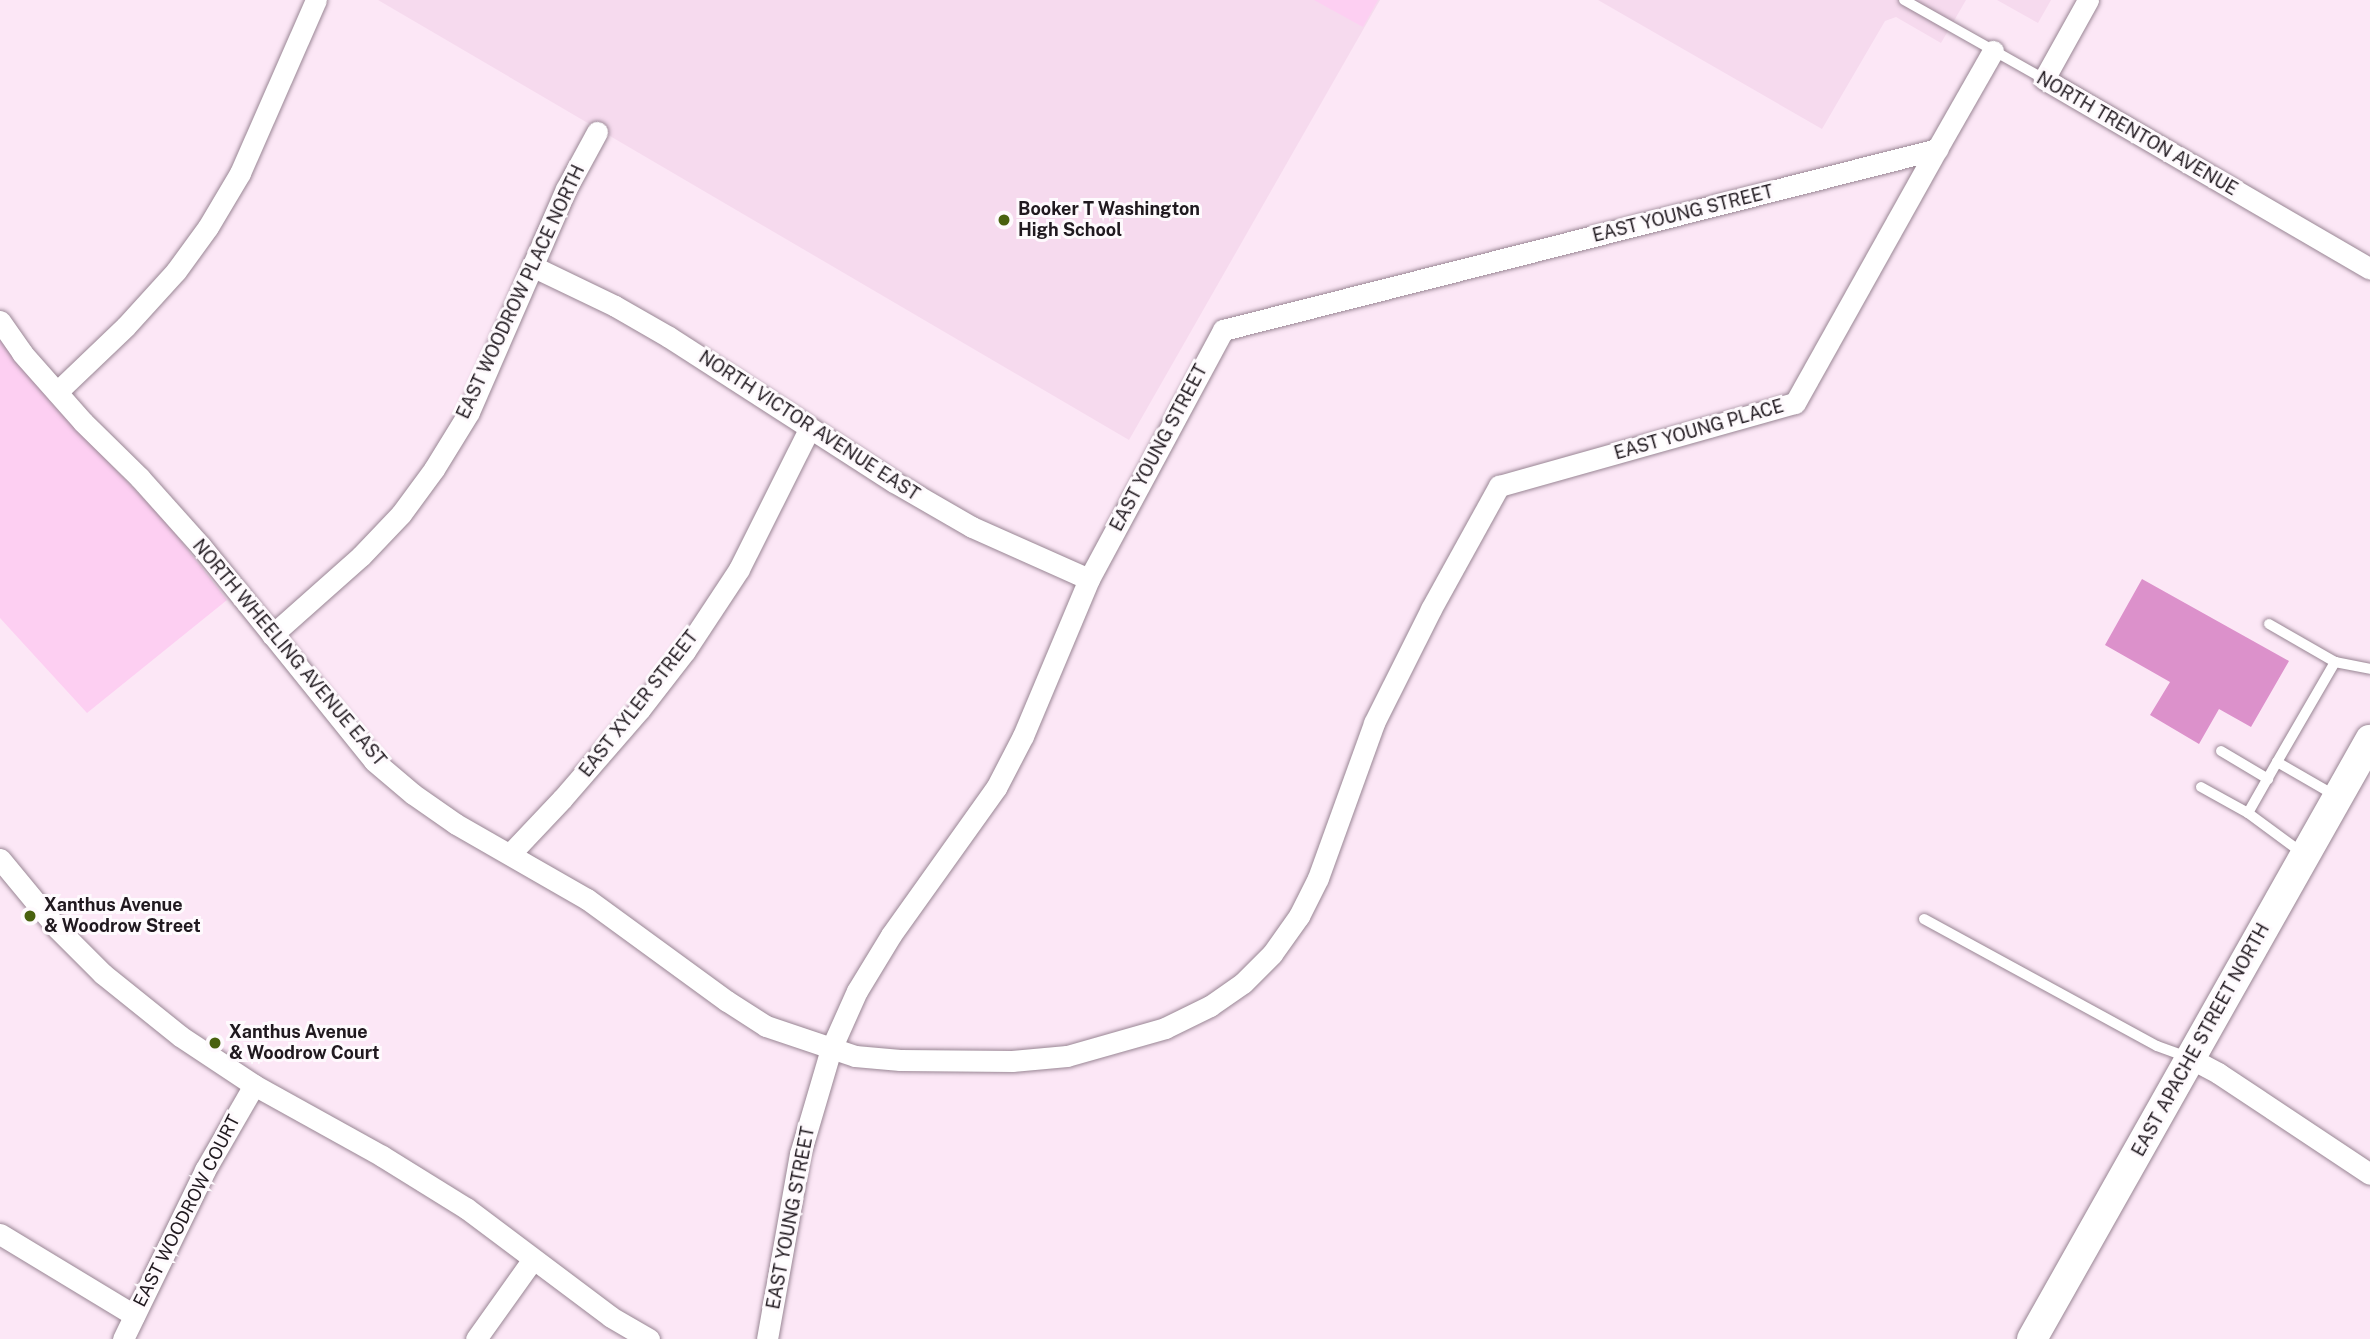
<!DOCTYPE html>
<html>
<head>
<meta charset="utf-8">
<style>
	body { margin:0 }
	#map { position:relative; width:2370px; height:1339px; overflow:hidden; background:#fce7f6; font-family:"Public Sans",sans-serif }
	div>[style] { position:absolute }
	.built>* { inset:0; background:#f6daee }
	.green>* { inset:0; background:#fdcff2 }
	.building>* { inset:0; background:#dc91cb }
	.roads { filter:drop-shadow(0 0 2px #998694) drop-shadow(0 0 2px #998694) }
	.service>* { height:10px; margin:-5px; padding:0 5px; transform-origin:5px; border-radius:5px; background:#fff }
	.minor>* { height:21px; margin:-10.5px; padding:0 10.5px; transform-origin:10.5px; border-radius:10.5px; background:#fff }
	.secondary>* { height:30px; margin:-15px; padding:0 15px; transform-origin:15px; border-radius:15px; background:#fff }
	.dots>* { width:19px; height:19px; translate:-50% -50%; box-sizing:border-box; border:4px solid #fefafd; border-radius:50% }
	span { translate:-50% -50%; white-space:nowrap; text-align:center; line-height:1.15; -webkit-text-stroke:6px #fefafd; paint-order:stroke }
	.street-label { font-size:18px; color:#20191f }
	.poi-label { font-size:18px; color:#20191f; font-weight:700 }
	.left { translate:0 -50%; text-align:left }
</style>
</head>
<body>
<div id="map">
	<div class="built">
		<div style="clip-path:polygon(378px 0,1380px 0,1129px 440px)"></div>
		<div style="clip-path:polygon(1598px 0,1966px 0,1941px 43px,1896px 17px,1885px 21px,1822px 129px)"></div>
		<div style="clip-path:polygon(1997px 0,2051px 0,2038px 23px)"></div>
	</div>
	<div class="green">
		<div style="clip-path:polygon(1314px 0,1378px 0,1363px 27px)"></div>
		<div style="clip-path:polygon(0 340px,52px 404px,166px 522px,227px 600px,87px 713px,0 618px)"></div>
	</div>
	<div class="building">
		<div style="clip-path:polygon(2142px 579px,2289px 661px,2251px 727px,2219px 709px,2199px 744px,2150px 715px,2170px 682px,2105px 645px)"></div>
	</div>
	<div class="roads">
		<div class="service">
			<div style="left:1904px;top:0;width:161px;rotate:29.4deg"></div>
			<div style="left:2269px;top:624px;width:76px;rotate:29.9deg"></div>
			<div style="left:2221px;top:751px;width:55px;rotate:30.8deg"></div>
			<div style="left:2201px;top:787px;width:54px;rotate:29deg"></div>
			<div style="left:2248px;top:813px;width:59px;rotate:-60.4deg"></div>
			<div style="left:2336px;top:796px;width:68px;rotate:-150deg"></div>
			<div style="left:2277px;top:762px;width:116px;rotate:-59.9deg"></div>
			<div style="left:2335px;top:662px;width:36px;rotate:11deg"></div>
			<div style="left:2248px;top:813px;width:71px;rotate:36.4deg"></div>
			<div style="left:1924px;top:919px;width:265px;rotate:28.6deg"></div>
			<div style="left:2157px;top:1046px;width:33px;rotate:20deg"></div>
		</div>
		<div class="minor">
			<div style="left:2088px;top:0;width:90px;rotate:119.1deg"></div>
			<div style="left:2044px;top:79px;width:377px;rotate:30.2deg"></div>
			<div style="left:532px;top:266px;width:92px;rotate:25.7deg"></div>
			<div style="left:615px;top:306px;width:62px;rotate:29.9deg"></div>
			<div style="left:669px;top:337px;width:268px;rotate:32.8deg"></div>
			<div style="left:894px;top:482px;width:90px;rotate:30deg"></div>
			<div style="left:972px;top:527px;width:128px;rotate:24deg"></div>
			<div style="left:0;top:321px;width:39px;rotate:55deg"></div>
			<div style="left:22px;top:353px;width:92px;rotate:48.5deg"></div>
			<div style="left:83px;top:422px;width:80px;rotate:44.5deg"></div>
			<div style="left:140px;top:478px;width:90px;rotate:48.2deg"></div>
			<div style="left:200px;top:545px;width:277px;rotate:51.1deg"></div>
			<div style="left:374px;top:761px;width:51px;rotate:40.2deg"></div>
			<div style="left:413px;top:794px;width:52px;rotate:34.9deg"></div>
			<div style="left:456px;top:824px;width:151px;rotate:29.8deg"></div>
			<div style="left:587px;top:899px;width:173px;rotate:36.1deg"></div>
			<div style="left:727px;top:1001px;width:46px;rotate:32.7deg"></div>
			<div style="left:766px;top:1026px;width:94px;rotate:18.6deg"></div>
			<div style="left:855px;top:1056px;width:45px;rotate:5.1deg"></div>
			<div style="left:900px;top:1060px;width:112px;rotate:0.5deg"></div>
			<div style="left:1012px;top:1061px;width:55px;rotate:-5.2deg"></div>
			<div style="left:1067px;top:1056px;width:102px;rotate:-15.9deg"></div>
			<div style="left:1165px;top:1028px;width:50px;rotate:-26.1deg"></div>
			<div style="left:1210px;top:1006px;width:40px;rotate:-34.9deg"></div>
			<div style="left:1243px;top:983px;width:41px;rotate:-45deg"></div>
			<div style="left:1272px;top:954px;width:47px;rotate:-54.6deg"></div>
			<div style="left:1299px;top:916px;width:42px;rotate:-63.4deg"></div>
			<div style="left:1318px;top:878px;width:165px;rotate:-70.1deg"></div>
			<div style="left:1374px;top:723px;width:127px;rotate:-63.4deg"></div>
			<div style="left:1431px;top:609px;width:141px;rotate:-61.1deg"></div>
			<div style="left:1499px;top:486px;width:307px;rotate:-15.7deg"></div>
			<div style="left:1795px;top:403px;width:291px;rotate:-60.8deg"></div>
			<div style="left:57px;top:392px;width:95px;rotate:-43.7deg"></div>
			<div style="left:126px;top:326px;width:74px;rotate:-47.7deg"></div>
			<div style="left:176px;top:271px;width:54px;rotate:-54deg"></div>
			<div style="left:208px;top:227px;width:63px;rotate:-59.3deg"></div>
			<div style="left:240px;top:173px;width:189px;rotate:-66.3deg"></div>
			<div style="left:272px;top:635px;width:119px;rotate:-41.6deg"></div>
			<div style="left:361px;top:556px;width:58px;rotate:-46.4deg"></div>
			<div style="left:401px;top:514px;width:56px;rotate:-53.7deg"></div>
			<div style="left:434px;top:469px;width:67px;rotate:-58.4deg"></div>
			<div style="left:469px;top:412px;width:243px;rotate:-66.5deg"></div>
			<div style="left:566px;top:189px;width:65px;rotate:-61.5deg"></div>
			<div style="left:510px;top:854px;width:76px;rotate:-46.6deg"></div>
			<div style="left:562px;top:799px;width:119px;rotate:-49.1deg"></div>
			<div style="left:640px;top:709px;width:73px;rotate:-52.2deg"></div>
			<div style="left:685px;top:651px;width:98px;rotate:-56.6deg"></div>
			<div style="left:739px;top:569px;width:157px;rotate:-63.4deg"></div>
			<div style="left:0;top:859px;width:89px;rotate:50.4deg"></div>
			<div style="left:57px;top:928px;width:65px;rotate:45deg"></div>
			<div style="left:103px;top:974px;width:99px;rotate:38.8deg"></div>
			<div style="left:180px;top:1036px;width:89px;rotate:33.5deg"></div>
			<div style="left:254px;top:1085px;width:146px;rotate:29deg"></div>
			<div style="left:382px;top:1156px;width:99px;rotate:31.8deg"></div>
			<div style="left:466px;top:1208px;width:181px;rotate:36.9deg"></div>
			<div style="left:611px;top:1317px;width:44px;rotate:30.1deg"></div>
			<div style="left:2190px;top:1058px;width:32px;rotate:28deg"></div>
			<div style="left:2218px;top:1073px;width:182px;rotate:33.6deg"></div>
			<div style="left:0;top:1234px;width:157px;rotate:31.2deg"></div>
			<div style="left:123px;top:1339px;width:188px;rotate:-64.1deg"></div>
			<div style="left:205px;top:1170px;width:98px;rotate:-60deg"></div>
			<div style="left:476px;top:1339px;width:98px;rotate:-54.5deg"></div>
			<div style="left:767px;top:1339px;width:188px;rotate:-79.9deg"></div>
			<div style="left:800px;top:1154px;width:109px;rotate:-73.6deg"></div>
			<div style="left:831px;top:1049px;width:64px;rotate:-65.9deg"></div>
			<div style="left:857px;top:991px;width:66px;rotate:-58.7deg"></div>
			<div style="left:891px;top:935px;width:181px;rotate:-54.5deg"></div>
			<div style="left:996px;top:788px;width:59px;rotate:-62.6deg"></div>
			<div style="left:1023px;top:736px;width:170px;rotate:-67.2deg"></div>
			<div style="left:1089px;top:579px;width:283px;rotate:-61.7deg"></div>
			<div style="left:1223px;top:330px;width:737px;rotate:-14.22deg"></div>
			<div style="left:1937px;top:149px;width:113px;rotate:-60.3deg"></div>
		</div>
		<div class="secondary">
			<div style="left:2032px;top:1339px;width:688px;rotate:-60.57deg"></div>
		</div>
	</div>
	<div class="dots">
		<div style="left:1004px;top:220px;background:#49610f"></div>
		<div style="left:30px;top:916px;background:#49610f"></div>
		<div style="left:215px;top:1043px;background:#49610f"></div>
	</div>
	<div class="street-label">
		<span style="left:2137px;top:134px;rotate:30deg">NORTH TRENTON AVENUE</span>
		<span style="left:1683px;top:214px;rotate:-14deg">EAST YOUNG STREET</span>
		<span style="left:521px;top:292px;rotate:-65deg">EAST WOODROW PLACE NORTH</span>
		<span style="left:809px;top:426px;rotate:33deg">NORTH VICTOR AVENUE EAST</span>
		<span style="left:1699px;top:430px;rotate:-16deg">EAST YOUNG PLACE</span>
		<span style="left:1159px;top:448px;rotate:-62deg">EAST YOUNG STREET</span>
		<span style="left:289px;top:653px;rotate:50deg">NORTH WHEELING AVENUE EAST</span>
		<span style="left:639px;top:704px;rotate:-52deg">EAST XYLER STREET</span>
		<span style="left:2201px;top:1040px;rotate:-61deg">EAST APACHE STREET NORTH</span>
		<span style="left:187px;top:1211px;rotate:-63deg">EAST WOODROW COURT</span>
		<span style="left:791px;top:1218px;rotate:-79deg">EAST YOUNG STREET</span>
	</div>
	<div class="poi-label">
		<span class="left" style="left:1018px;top:220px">Booker T Washington<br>High School</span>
		<span class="left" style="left:44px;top:916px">Xanthus Avenue<br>&amp; Woodrow Street</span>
		<span class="left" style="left:229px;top:1043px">Xanthus Avenue<br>&amp; Woodrow Court</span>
	</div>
</div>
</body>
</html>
